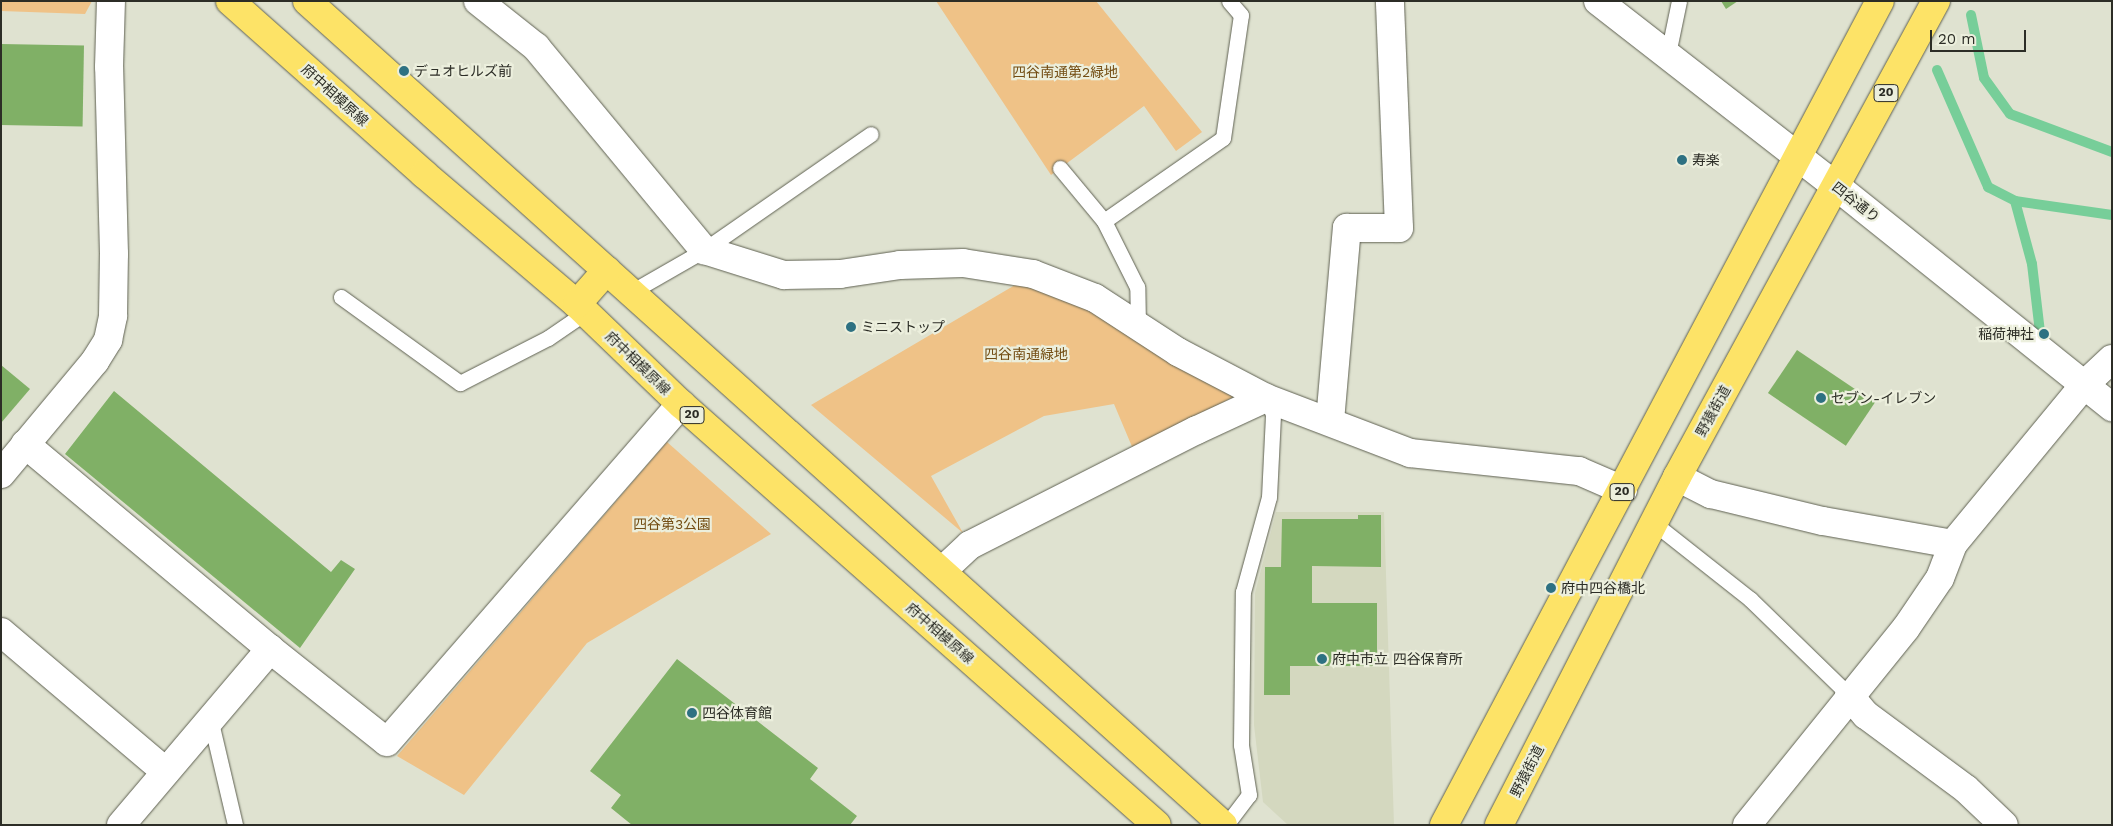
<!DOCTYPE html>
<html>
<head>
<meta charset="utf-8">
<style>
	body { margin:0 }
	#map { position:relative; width:2113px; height:826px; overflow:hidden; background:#dfe2d0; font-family:"Work Sans","Noto Sans JP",sans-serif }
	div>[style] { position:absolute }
	.built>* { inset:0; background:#d4d8bf }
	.green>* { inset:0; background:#efc287 }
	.stream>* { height:10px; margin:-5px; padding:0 5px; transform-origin:5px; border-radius:5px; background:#77ce99 }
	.building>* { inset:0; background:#80b066; transform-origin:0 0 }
	.roads { filter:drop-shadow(0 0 1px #5f6152) drop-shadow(0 0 1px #5f6152) }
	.lane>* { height:15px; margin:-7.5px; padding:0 7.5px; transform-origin:7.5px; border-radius:7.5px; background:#fff }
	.street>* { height:28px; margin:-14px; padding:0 14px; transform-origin:14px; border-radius:14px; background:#fff }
	.primary>* { height:28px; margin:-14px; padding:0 14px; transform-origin:14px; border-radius:14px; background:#fde367 }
	.dots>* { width:14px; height:14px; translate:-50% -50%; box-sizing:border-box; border:2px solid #ecefdd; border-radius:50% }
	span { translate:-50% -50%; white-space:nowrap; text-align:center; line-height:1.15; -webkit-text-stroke:4.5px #ecefdd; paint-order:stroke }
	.shield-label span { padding:1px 4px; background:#ecefdd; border:1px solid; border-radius:4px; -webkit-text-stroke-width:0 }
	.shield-label { font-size:12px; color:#2c2d26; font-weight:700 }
	.poi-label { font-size:14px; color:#2c2d26 }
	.left { translate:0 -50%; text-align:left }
	.right { translate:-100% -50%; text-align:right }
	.park-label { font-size:14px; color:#734d13 }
	.street-label { font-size:14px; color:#2c2d26 }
	.frame { position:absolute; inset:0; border:2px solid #2c2d26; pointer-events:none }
	.scale { position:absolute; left:1930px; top:30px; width:96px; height:22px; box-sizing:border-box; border:2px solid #2c2d26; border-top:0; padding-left:6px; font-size:15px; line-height:18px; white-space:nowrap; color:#2c2d26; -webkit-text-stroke:4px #ecefdd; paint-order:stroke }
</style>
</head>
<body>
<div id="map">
	<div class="built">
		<div style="clip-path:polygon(1276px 512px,1384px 512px,1394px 825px,1288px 825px,1263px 802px,1254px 725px,1255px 593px)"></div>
	</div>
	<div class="green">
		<div style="clip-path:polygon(1px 1px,92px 1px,85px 14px,1px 11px)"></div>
		<div style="clip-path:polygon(936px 1px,1096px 1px,1202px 132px,1176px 151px,1144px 106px,1051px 175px)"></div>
		<div style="clip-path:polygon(1020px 282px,1093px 307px,1241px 393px,1133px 449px,1114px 404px,1044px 416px,931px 476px,963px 533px,811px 405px)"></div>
		<div style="clip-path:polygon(667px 442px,771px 534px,587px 643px,464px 795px,397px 756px)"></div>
	</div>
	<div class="stream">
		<div style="left:1971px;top:15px;width:64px;rotate:78.3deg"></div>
		<div style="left:1984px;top:78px;width:44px;rotate:54.2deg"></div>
		<div style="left:2010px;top:114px;width:109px;rotate:20.4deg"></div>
		<div style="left:1937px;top:70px;width:128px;rotate:66.4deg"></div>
		<div style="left:1988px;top:187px;width:30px;rotate:27deg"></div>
		<div style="left:2015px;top:201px;width:98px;rotate:8.2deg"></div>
		<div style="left:2015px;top:201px;width:65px;rotate:74.9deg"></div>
		<div style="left:2032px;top:264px;width:68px;rotate:83.3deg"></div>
	</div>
	<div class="building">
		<div style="clip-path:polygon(1721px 1px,1738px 1px,1726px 9px)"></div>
		<div style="left:1px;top:44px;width:83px;height:81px;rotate:1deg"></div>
		<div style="left:1797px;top:350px;width:94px;height:52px;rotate:34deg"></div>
		<div style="clip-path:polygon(1px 365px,30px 389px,1px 423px)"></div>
		<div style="clip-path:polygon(114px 391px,331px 572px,341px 560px,355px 569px,300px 648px,65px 454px)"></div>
		<div style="clip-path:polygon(1358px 515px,1381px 515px,1381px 567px,1312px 566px,1312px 603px,1377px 603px,1377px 666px,1290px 666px,1290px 695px,1264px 695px,1265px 567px,1281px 567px,1282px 519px,1358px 519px)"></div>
		<div style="clip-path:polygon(677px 659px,818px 768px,810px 779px,857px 816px,850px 825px,632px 825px,611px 808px,621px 795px,590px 771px)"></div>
	</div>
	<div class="roads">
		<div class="lane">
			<div style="left:1668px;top:54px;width:54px;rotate:-78.3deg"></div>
			<div style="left:1060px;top:168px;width:69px;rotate:50.3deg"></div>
			<div style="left:631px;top:292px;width:84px;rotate:-29.9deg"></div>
			<div style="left:704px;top:250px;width:203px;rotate:-34.8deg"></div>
			<div style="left:341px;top:297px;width:147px;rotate:35.9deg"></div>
			<div style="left:460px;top:383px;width:99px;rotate:-27.1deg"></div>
			<div style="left:548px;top:338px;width:46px;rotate:-34.4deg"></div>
			<div style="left:1138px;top:326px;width:39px;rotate:-91deg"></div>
			<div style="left:1137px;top:287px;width:74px;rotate:-116.6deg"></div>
			<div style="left:1104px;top:221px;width:145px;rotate:-34.9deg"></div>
			<div style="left:1223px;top:138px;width:124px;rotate:-81.7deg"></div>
			<div style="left:1241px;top:15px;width:18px;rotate:-131deg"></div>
			<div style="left:1655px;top:524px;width:121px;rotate:38.3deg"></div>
			<div style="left:1750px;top:599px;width:138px;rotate:44.1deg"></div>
			<div style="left:210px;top:718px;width:110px;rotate:76.8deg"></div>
			<div style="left:1226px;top:825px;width:38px;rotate:-53deg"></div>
			<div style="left:1249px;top:795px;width:51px;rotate:-99.1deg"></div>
			<div style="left:1241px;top:745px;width:153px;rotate:-89.3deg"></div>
			<div style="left:1243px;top:592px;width:98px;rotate:-74.7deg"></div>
			<div style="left:1269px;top:497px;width:83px;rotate:-87.2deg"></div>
			<div style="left:1273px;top:414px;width:17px;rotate:-114deg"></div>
		</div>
		<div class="street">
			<div style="left:478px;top:1px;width:74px;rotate:38.4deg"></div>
			<div style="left:536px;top:47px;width:264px;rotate:50.4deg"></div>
			<div style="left:704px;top:250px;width:84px;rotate:17.4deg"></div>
			<div style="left:784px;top:275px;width:56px;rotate:-1deg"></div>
			<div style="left:840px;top:274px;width:61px;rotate:-8.5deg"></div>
			<div style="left:900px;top:265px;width:63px;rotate:-1.8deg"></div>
			<div style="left:963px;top:263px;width:71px;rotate:8.9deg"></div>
			<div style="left:1033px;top:274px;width:66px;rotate:21.2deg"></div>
			<div style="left:1095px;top:298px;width:99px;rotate:33deg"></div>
			<div style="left:1178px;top:352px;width:99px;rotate:27.6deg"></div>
			<div style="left:1266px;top:398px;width:154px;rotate:20.9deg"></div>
			<div style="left:1410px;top:453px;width:170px;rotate:6.1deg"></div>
			<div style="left:1579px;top:471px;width:48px;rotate:23.4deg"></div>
			<div style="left:1598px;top:1px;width:301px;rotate:37.9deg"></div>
			<div style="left:1836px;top:186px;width:354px;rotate:38.7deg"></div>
			<div style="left:1330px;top:421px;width:194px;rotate:-85deg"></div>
			<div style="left:1347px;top:228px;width:52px"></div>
			<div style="left:1399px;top:228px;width:227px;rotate:-92.3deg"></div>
			<div style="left:25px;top:444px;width:319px;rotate:39.9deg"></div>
			<div style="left:270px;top:649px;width:149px;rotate:38.5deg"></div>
			<div style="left:387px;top:742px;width:448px;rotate:-49deg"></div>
			<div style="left:1px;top:474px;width:147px;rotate:-50.2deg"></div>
			<div style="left:95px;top:361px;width:25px;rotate:-58deg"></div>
			<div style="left:108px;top:340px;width:25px;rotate:-78deg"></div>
			<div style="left:113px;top:316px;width:62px;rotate:-89.1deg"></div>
			<div style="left:114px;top:254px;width:187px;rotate:-91.5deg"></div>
			<div style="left:109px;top:67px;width:66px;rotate:-88.3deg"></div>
			<div style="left:1677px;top:477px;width:38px;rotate:27deg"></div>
			<div style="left:1711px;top:494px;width:115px;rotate:13.6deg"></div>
			<div style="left:1823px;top:521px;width:132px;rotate:10deg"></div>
			<div style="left:942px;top:571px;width:38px;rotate:-43deg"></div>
			<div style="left:970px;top:545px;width:254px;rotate:-26.9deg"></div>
			<div style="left:1197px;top:430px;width:76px;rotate:-24.9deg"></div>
			<div style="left:1px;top:632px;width:216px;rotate:40.3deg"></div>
			<div style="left:1849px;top:695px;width:26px;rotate:50deg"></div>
			<div style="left:1866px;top:715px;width:124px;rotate:36.5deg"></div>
			<div style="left:1966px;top:789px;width:52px;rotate:43.5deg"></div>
			<div style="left:121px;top:825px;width:231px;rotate:-49.7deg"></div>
			<div style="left:1747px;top:825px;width:253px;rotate:-51.1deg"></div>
			<div style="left:1906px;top:628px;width:60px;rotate:-55.8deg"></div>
			<div style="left:1940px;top:578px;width:36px;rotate:-69deg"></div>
			<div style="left:1953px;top:544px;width:206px;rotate:-50.5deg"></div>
			<div style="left:2084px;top:385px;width:38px;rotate:-43deg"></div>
		</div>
		<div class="primary">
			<div style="left:230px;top:1px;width:260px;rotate:41.7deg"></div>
			<div style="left:424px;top:174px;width:201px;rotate:40.4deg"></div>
			<div style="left:577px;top:304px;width:144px;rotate:43.9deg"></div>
			<div style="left:681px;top:404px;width:635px;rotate:41.49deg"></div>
			<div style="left:307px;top:1px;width:1232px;rotate:41.97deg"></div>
			<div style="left:577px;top:304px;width:45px;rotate:-48.6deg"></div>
			<div style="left:1444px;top:825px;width:932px;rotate:-62.12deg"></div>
			<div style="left:1499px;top:825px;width:391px;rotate:-62.9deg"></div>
			<div style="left:1677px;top:477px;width:542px;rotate:-61.45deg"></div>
		</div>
	</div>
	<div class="dots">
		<div style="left:404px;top:71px;background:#2e7182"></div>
		<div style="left:1682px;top:160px;background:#2e7182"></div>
		<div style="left:851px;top:327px;background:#2e7182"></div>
		<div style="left:2044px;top:334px;background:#2e7182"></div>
		<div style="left:1821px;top:398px;background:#2e7182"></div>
		<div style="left:1551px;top:588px;background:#2e7182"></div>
		<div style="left:1322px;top:659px;background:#2e7182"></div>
		<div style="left:692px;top:713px;background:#2e7182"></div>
	</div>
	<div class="shield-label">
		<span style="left:1886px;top:93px">20</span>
		<span style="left:692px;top:415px">20</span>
		<span style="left:1622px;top:492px">20</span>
	</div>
	<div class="poi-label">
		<span class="left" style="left:414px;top:71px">デュオヒルズ前</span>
		<span class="left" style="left:1692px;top:160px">寿楽</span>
		<span class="left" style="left:861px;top:327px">ミニストップ</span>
		<span class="right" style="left:2034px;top:334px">稲荷神社</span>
		<span class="left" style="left:1831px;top:398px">セブン-イレブン</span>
		<span class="left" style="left:1561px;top:588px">府中四谷橋北</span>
		<span class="left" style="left:1332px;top:659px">府中市立 四谷保育所</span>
		<span class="left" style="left:702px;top:713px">四谷体育館</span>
	</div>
	<div class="park-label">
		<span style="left:1065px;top:72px">四谷南通第2緑地</span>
		<span style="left:1026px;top:354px">四谷南通緑地</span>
		<span style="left:672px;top:524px">四谷第3公園</span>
	</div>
	<div class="street-label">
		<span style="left:335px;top:95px;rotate:42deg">府中相模原線</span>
		<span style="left:1856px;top:202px;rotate:38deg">四谷通り</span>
		<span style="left:638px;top:363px;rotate:44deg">府中相模原線</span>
		<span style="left:1713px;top:411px;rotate:-61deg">野猿街道</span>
		<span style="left:940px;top:633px;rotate:41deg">府中相模原線</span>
		<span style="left:1527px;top:771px;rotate:-63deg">野猿街道</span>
	</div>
	<div class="frame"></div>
	<div class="scale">20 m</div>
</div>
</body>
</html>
